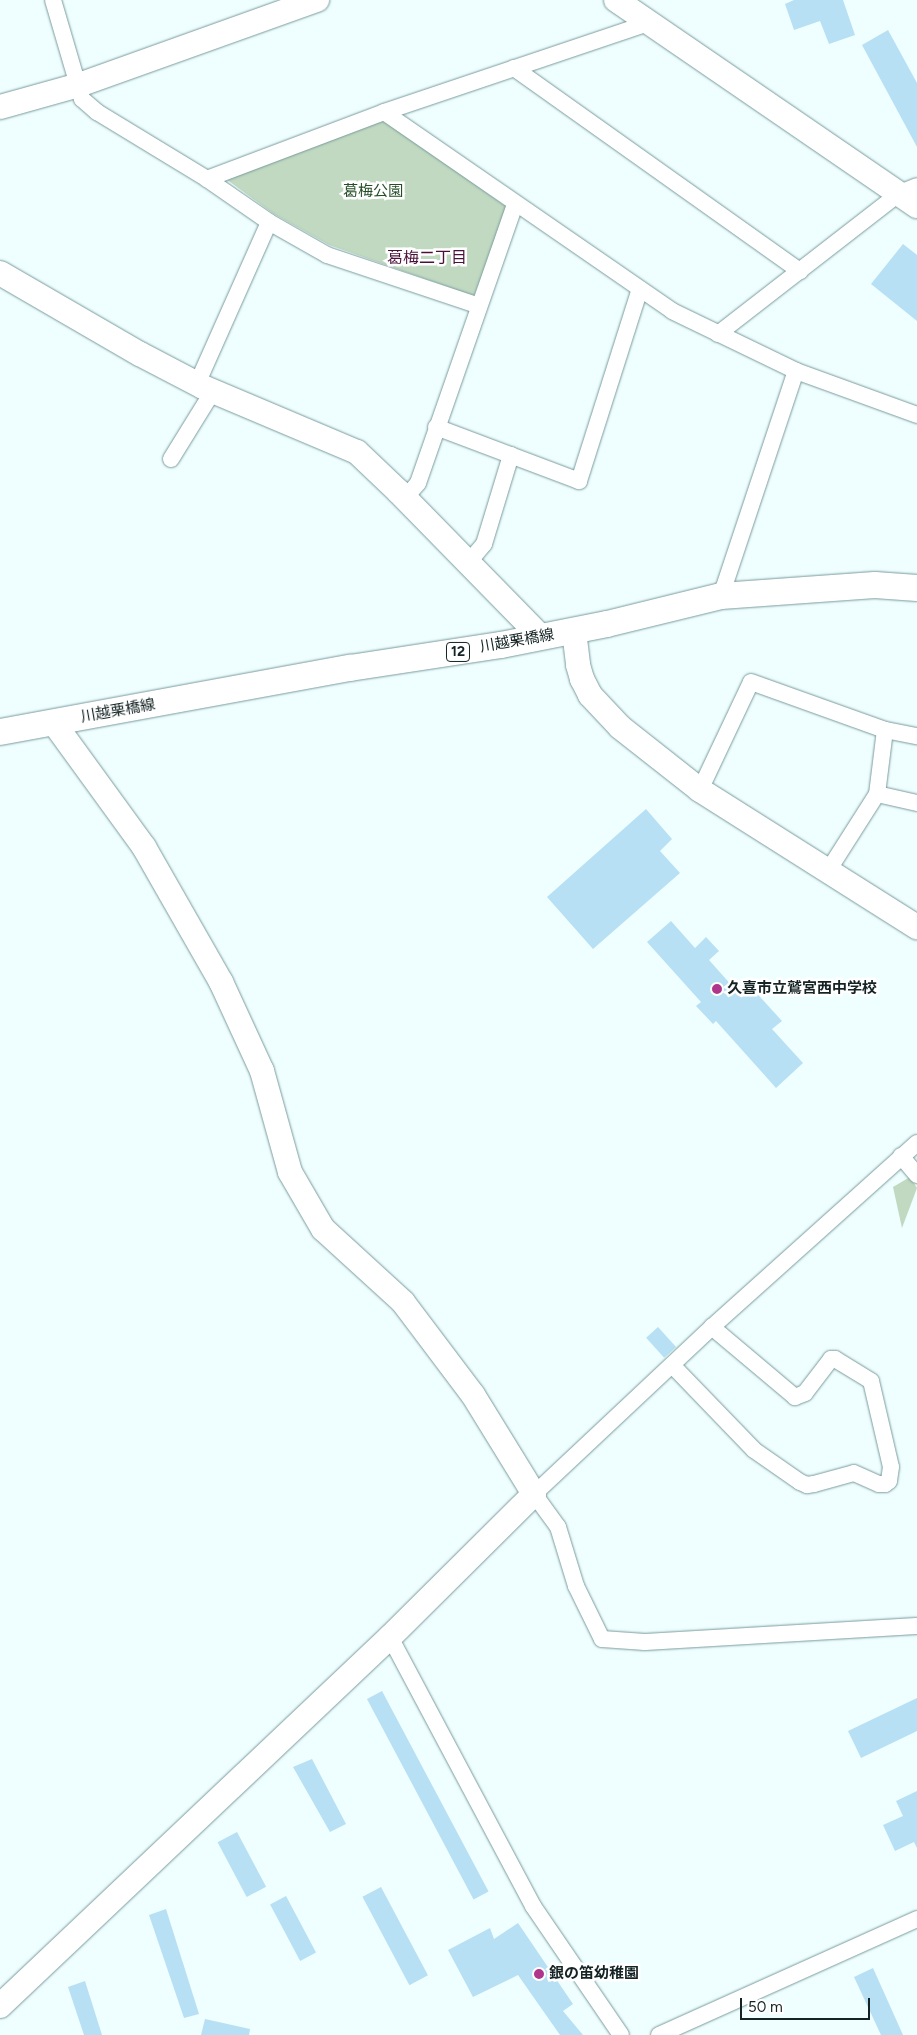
<!DOCTYPE html>
<html>
<head>
<meta charset="utf-8">
<style>
	body { margin:0 }
	#map { position:relative; width:917px; height:2035px; overflow:hidden; background:#effeff; font-family:Figtree,"Noto Sans JP",sans-serif }
	div>[style] { position:absolute }
	.green>* { inset:0; background:#c0d9c0 }
	.building>* { inset:0; background:#b7e0f4; transform-origin:0 0 }
	.roads { filter:drop-shadow(0 0 1px #799b9d) drop-shadow(0 0 1px #799b9d) }
	.street>* { height:16px; margin:-8px; padding:0 8px; transform-origin:8px; border-radius:8px; background:#fff }
	.secondary>* { height:24px; margin:-12px; padding:0 12px; transform-origin:12px; border-radius:12px; background:#fff }
	.primary>* { height:26px; margin:-13px; padding:0 13px; transform-origin:13px; border-radius:13px; background:#fff }
	.dots>* { width:14px; height:14px; translate:-50% -50%; box-sizing:border-box; border:2px solid #fff; border-radius:50% }
	span { translate:-50% -50%; white-space:nowrap; text-align:center; line-height:1.15; -webkit-text-stroke:5px #fff; paint-order:stroke }
	.shield-label span { padding:1px 4px; background:#fff; border:1px solid; border-radius:4px; -webkit-text-stroke-width:0 }
	.shield-label { font-size:14px; color:#152324; font-weight:700 }
	.park-label { font-size:15px; color:#254e27 }
	.street-label { font-size:15px; color:#152324 }
	.poi-label { font-size:15px; color:#152324; font-weight:700 }
	.left { translate:0 -50%; text-align:left }
	.neighbourhood-label { font-size:16px; color:#4b113a }
	.scale { position:absolute; left:740px; top:1998px; width:130px; height:22px; box-sizing:border-box; border:2px solid #152324; border-top:0; padding-left:6px; font-size:15px; line-height:18px; white-space:nowrap; color:#152324; -webkit-text-stroke:4px #fff; paint-order:stroke }
</style>
</head>
<body>
<div id="map">
	<div class="green">
		<div style="clip-path:polygon(382px 119px,507px 207px,474px 296px,329px 245px,274px 214px,226px 179px)"></div>
		<div style="clip-path:polygon(910px 1177px,917px 1188px,902px 1228px,893px 1187px)"></div>
	</div>
	<div class="building">
		<div style="clip-path:polygon(794px 0,843px 0,855px 35px,829px 44px,820px 21px,794px 30px,785px 4px)"></div>
		<div style="clip-path:polygon(888px 30px,917px 83px,917px 147px,862px 45px)"></div>
		<div style="clip-path:polygon(903px 244px,917px 255px,917px 321px,871px 284px)"></div>
		<div style="clip-path:polygon(646px 809px,672px 839px,660px 851px,680px 873px,593px 949px,547px 897px)"></div>
		<div style="clip-path:polygon(671px 921px,695px 948px,706px 937px,719px 951px,709px 960px,742px 997px,752px 988px,782px 1021px,772px 1029px,803px 1063px,776px 1088px,716px 1021px,713px 1024px,696px 1006px,701px 1002px,647px 942px)"></div>
		<div style="left:658px;top:1327px;width:27px;height:16px;rotate:48deg"></div>
		<div style="left:382px;top:1691px;width:227px;height:17px;rotate:62deg"></div>
		<div style="clip-path:polygon(917px 1698px,917px 1731px,861px 1758px,848px 1731px)"></div>
		<div style="clip-path:polygon(312px 1759px,346px 1824px,330px 1832px,293px 1767px)"></div>
		<div style="clip-path:polygon(917px 1791px,917px 1848px,914px 1842px,895px 1851px,883px 1825px,903px 1816px,896px 1801px)"></div>
		<div style="left:237px;top:1832px;width:62px;height:22px;rotate:62deg"></div>
		<div style="left:381px;top:1887px;width:100px;height:21px;rotate:62deg"></div>
		<div style="left:286px;top:1896px;width:64px;height:18px;rotate:62deg"></div>
		<div style="clip-path:polygon(166px 1909px,199px 2014px,184px 2018px,149px 1915px)"></div>
		<div style="clip-path:polygon(518px 1923px,573px 2004px,563px 2011px,583px 2035px,560px 2035px,518px 1975px,473px 1997px,448px 1950px,490px 1928px,494px 1939px)"></div>
		<div style="clip-path:polygon(873px 1968px,903px 2035px,881px 2035px,854px 1977px)"></div>
		<div style="clip-path:polygon(85px 1981px,102px 2035px,84px 2035px,68px 1987px)"></div>
		<div style="clip-path:polygon(205px 2019px,250px 2029px,249px 2035px,201px 2035px)"></div>
	</div>
	<div class="roads">
		<div class="street">
			<div style="left:53px;top:0;width:103px;rotate:73.7deg"></div>
			<div style="left:82px;top:99px;width:20px;rotate:41deg"></div>
			<div style="left:97px;top:112px;width:129px;rotate:31.3deg"></div>
			<div style="left:207px;top:179px;width:75px;rotate:34.7deg"></div>
			<div style="left:269px;top:222px;width:67px;rotate:29.6deg"></div>
			<div style="left:327px;top:255px;width:160px;rotate:18.5deg"></div>
			<div style="left:514px;top:68px;width:351px;rotate:35.4deg"></div>
			<div style="left:384px;top:112px;width:350px;rotate:34.6deg"></div>
			<div style="left:672px;top:311px;width:138px;rotate:25.8deg"></div>
			<div style="left:796px;top:371px;width:129px;rotate:20deg"></div>
			<div style="left:207px;top:179px;width:189px;rotate:-20.7deg"></div>
			<div style="left:384px;top:112px;width:282px;rotate:-18.6deg"></div>
			<div style="left:718px;top:334px;width:230px;rotate:-37.8deg"></div>
			<div style="left:900px;top:193px;width:18px;rotate:-22deg"></div>
			<div style="left:197px;top:384px;width:177px;rotate:-66deg"></div>
			<div style="left:436px;top:427px;width:153px;rotate:20.7deg"></div>
			<div style="left:579px;top:481px;width:201px;rotate:-72.4deg"></div>
			<div style="left:171px;top:459px;width:80px;rotate:-58.3deg"></div>
			<div style="left:405px;top:498px;width:20px;rotate:-49deg"></div>
			<div style="left:418px;top:483px;width:295px;rotate:-70.8deg"></div>
			<div style="left:468px;top:563px;width:25px;rotate:-50deg"></div>
			<div style="left:484px;top:544px;width:93px;rotate:-73.1deg"></div>
			<div style="left:721px;top:596px;width:237px;rotate:-71.6deg"></div>
			<div style="left:885px;top:730px;width:33px;rotate:11deg"></div>
			<div style="left:700px;top:790px;width:119px;rotate:-64.7deg"></div>
			<div style="left:751px;top:682px;width:142px;rotate:19.7deg"></div>
			<div style="left:885px;top:730px;width:64px;rotate:97.1deg"></div>
			<div style="left:877px;top:794px;width:91px;rotate:122.5deg"></div>
			<div style="left:877px;top:794px;width:41px;rotate:12.7deg"></div>
			<div style="left:917px;top:1143px;width:275px;rotate:138.1deg"></div>
			<div style="left:712px;top:1327px;width:244px;rotate:136.8deg"></div>
			<div style="left:534px;top:1494px;width:41px;rotate:54deg"></div>
			<div style="left:558px;top:1527px;width:62px;rotate:73deg"></div>
			<div style="left:576px;top:1586px;width:59px;rotate:63.9deg"></div>
			<div style="left:602px;top:1639px;width:43px;rotate:4deg"></div>
			<div style="left:645px;top:1642px;width:272px;rotate:-3.4deg"></div>
			<div style="left:901px;top:1156px;width:25px;rotate:50deg"></div>
			<div style="left:672px;top:1365px;width:118px;rotate:46deg"></div>
			<div style="left:754px;top:1450px;width:56px;rotate:34.8deg"></div>
			<div style="left:800px;top:1482px;width:8px;rotate:23deg"></div>
			<div style="left:807px;top:1485px;width:7px;rotate:-8deg"></div>
			<div style="left:814px;top:1484px;width:41px;rotate:-15.4deg"></div>
			<div style="left:854px;top:1473px;width:27px;rotate:24deg"></div>
			<div style="left:879px;top:1484px;width:6px"></div>
			<div style="left:885px;top:1484px;width:5px;rotate:-37deg"></div>
			<div style="left:889px;top:1481px;width:14px;rotate:-82deg"></div>
			<div style="left:891px;top:1467px;width:88px;rotate:-103.1deg"></div>
			<div style="left:871px;top:1381px;width:42px;rotate:-148.6deg"></div>
			<div style="left:835px;top:1359px;width:4px;rotate:180deg"></div>
			<div style="left:831px;top:1359px;width:43px;rotate:127.4deg"></div>
			<div style="left:805px;top:1393px;width:11px;rotate:158deg"></div>
			<div style="left:795px;top:1397px;width:109px;rotate:-139.9deg"></div>
			<div style="left:390px;top:1637px;width:305px;rotate:62deg"></div>
			<div style="left:533px;top:1906px;width:156px;rotate:55.7deg"></div>
			<div style="left:659px;top:2035px;width:283px;rotate:-24.2deg"></div>
		</div>
		<div class="secondary">
			<div style="left:616px;top:0;width:365px;rotate:34.4deg"></div>
			<div style="left:0;top:107px;width:82px;rotate:-15.6deg"></div>
			<div style="left:79px;top:85px;width:253px;rotate:-19.7deg"></div>
			<div style="left:0;top:273px;width:162px;rotate:30.1deg"></div>
			<div style="left:140px;top:354px;width:71px;rotate:27.6deg"></div>
			<div style="left:203px;top:387px;width:167px;rotate:22.9deg"></div>
			<div style="left:357px;top:452px;width:57px;rotate:43.6deg"></div>
			<div style="left:398px;top:491px;width:204px;rotate:45.6deg"></div>
			<div style="left:574px;top:631px;width:34px;rotate:83deg"></div>
			<div style="left:578px;top:665px;width:15px;rotate:74deg"></div>
			<div style="left:582px;top:679px;width:18px;rotate:63deg"></div>
			<div style="left:590px;top:695px;width:44px;rotate:46.8deg"></div>
			<div style="left:620px;top:727px;width:102px;rotate:38.2deg"></div>
			<div style="left:700px;top:790px;width:257px;rotate:32.3deg"></div>
			<div style="left:0;top:2006px;width:537px;rotate:-43.42deg"></div>
			<div style="left:390px;top:1637px;width:203px;rotate:-44.8deg"></div>
			<div style="left:534px;top:1494px;width:116px;rotate:-121.6deg"></div>
			<div style="left:473px;top:1395px;width:116px;rotate:-127deg"></div>
			<div style="left:403px;top:1302px;width:108px;rotate:-137.6deg"></div>
			<div style="left:323px;top:1229px;width:66px;rotate:-120.1deg"></div>
			<div style="left:290px;top:1172px;width:105px;rotate:-105.5deg"></div>
			<div style="left:262px;top:1071px;width:98px;rotate:-114.7deg"></div>
			<div style="left:221px;top:982px;width:155px;rotate:-119.7deg"></div>
			<div style="left:144px;top:847px;width:153px;rotate:-126deg"></div>
		</div>
		<div class="primary">
			<div style="left:0;top:732px;width:356px;rotate:-10.4deg"></div>
			<div style="left:350px;top:668px;width:153px;rotate:-8.7deg"></div>
			<div style="left:501px;top:645px;width:108px;rotate:-11.2deg"></div>
			<div style="left:607px;top:624px;width:117px;rotate:-13.8deg"></div>
			<div style="left:721px;top:596px;width:154px;rotate:-4.1deg"></div>
			<div style="left:875px;top:585px;width:42px;rotate:4.1deg"></div>
		</div>
	</div>
	<div class="dots">
		<div style="left:717px;top:989px;background:#af368a"></div>
		<div style="left:539px;top:1974px;background:#af368a"></div>
	</div>
	<div class="shield-label">
		<span style="left:458px;top:652px">12</span>
	</div>
	<div class="park-label">
		<span style="left:373px;top:192px">葛梅公園</span>
	</div>
	<div class="street-label">
		<span style="left:517px;top:641px;rotate:-10deg">川越栗橋線</span>
		<span style="left:118px;top:711px;rotate:-10deg">川越栗橋線</span>
	</div>
	<div class="poi-label">
		<span class="left" style="left:727px;top:989px">久喜市立鷲宮西中学校</span>
		<span class="left" style="left:549px;top:1974px">銀の笛幼稚園</span>
	</div>
	<div class="neighbourhood-label">
		<span style="left:427px;top:258px">葛梅二丁目</span>
	</div>
	<div class="scale">50 m</div>
</div>
</body>
</html>
